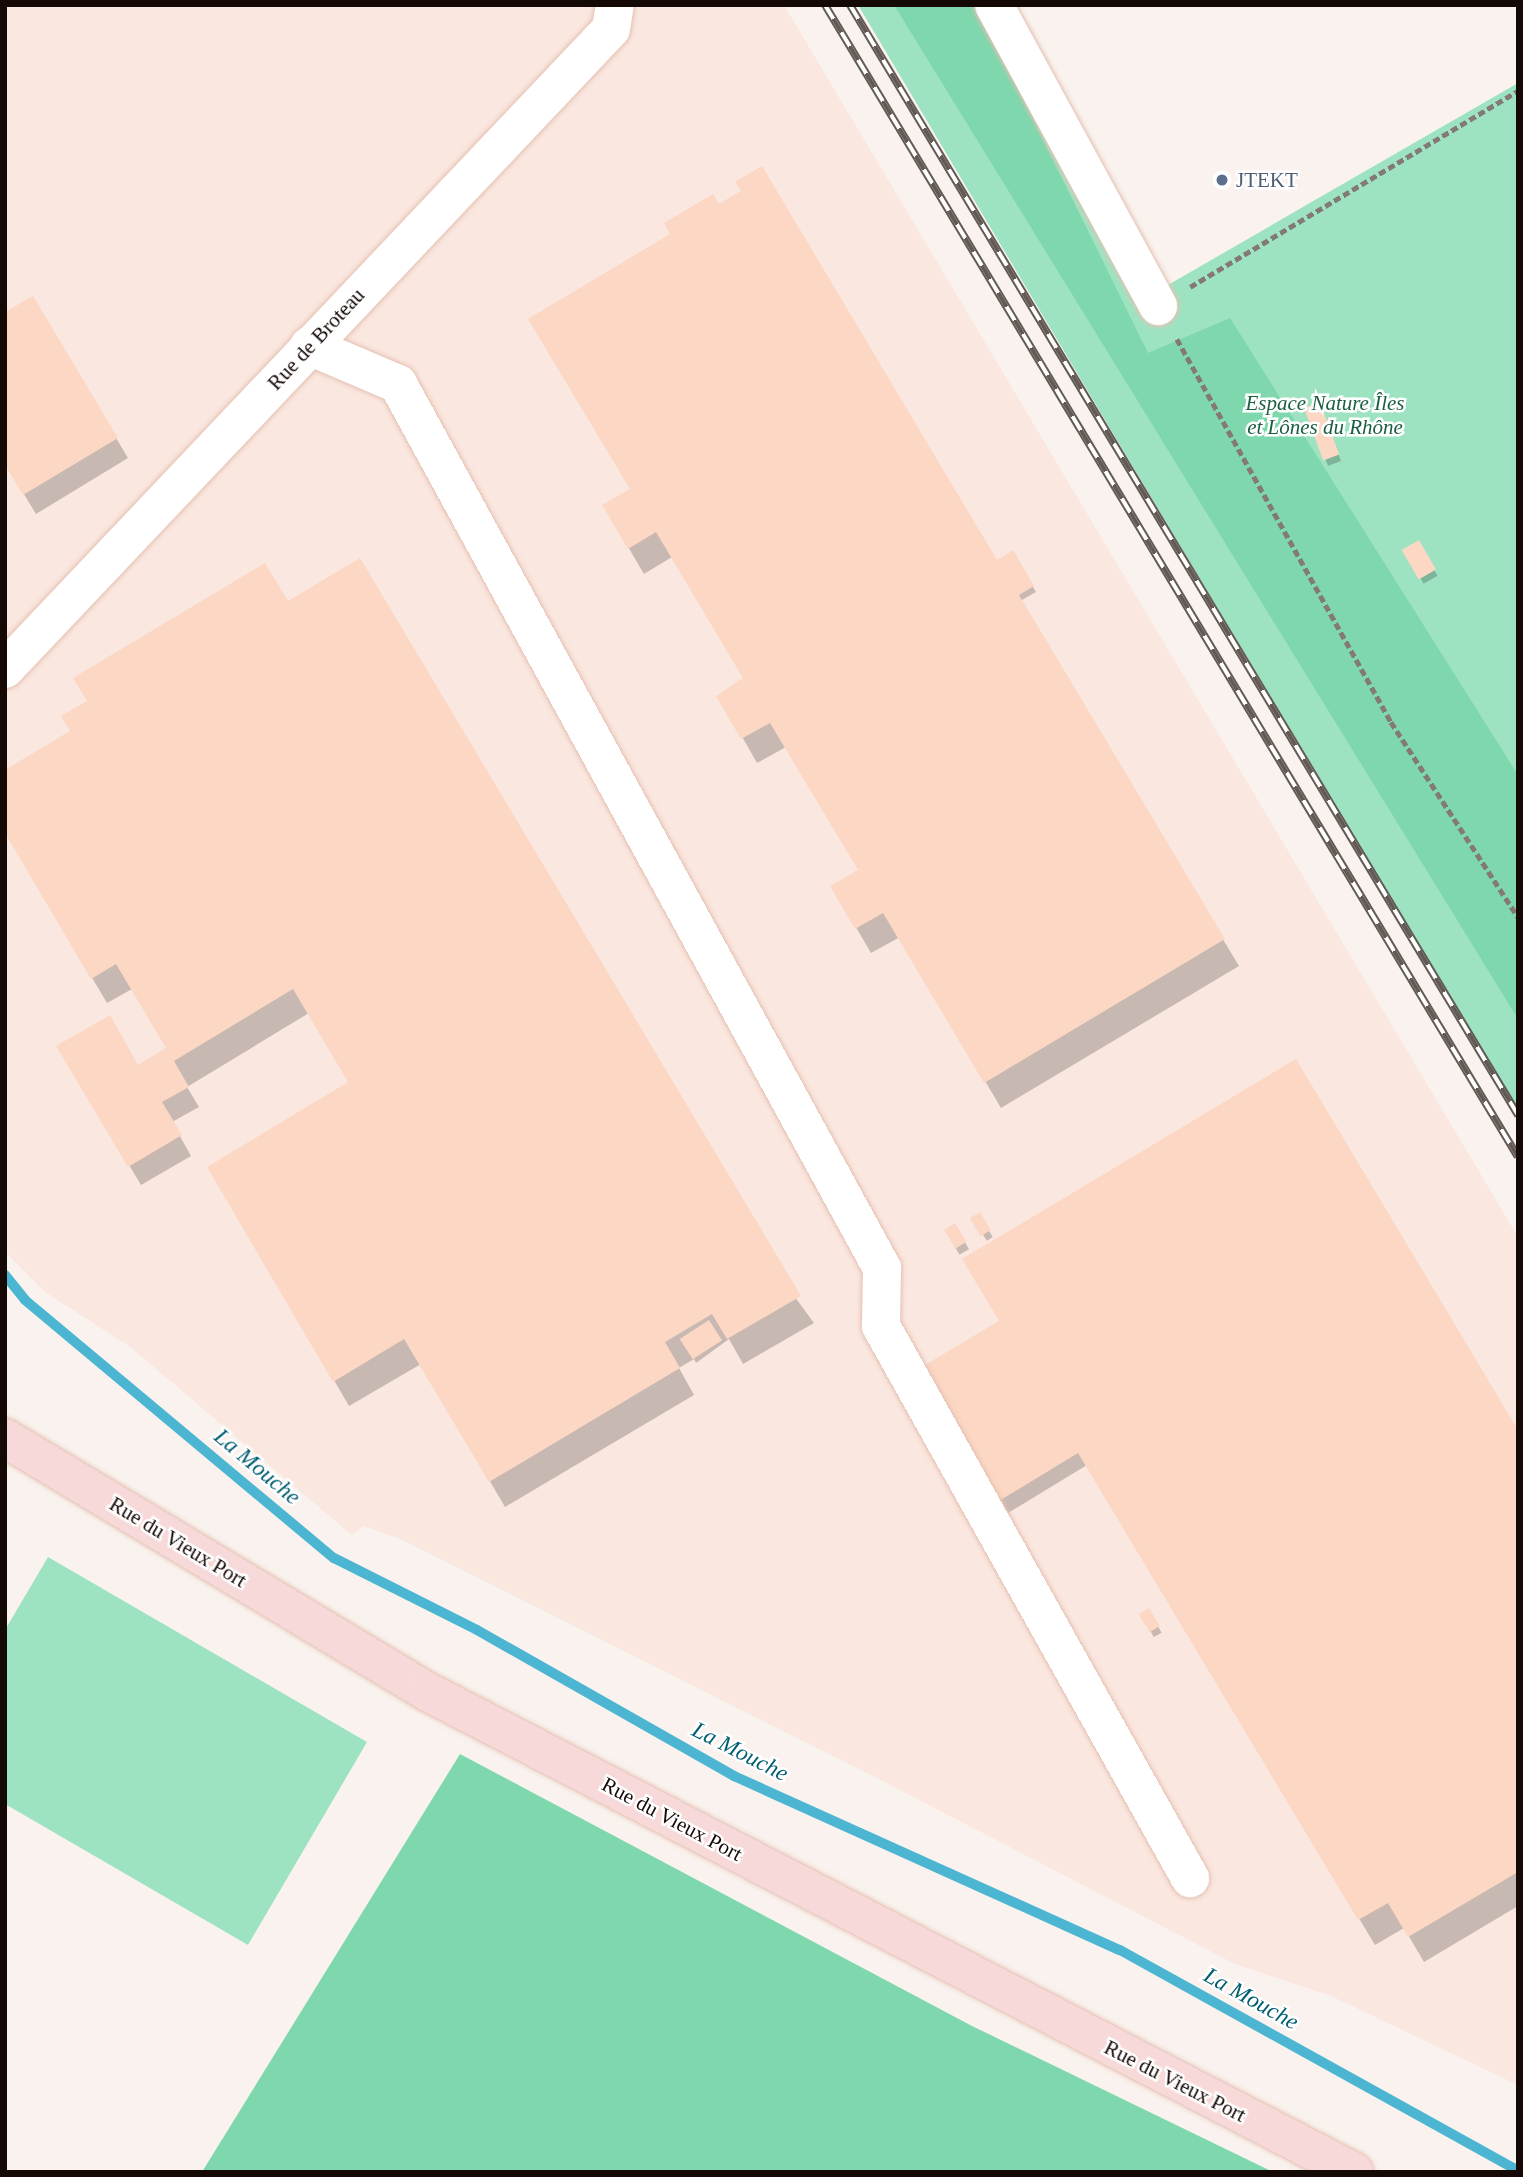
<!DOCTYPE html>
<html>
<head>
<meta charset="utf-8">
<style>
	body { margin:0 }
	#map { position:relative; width:1523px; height:2177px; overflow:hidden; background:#f9f2ee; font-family:Georgia,serif }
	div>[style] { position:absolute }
	.built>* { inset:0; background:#fae7df }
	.green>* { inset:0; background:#9ee3c1 }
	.forest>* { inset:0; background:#7fd7ad }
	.shadow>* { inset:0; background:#0003; transform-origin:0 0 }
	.stream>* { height:10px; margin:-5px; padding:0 5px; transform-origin:5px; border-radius:5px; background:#4cb6d2 }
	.building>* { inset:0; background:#fbd7c4; transform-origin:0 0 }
	.path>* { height:4.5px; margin-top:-2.25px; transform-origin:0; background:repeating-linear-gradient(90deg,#837975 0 7px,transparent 0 10.5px) }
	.roads { filter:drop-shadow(0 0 2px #e5c0b1) drop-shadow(0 0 2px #e5c0b1) }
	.minor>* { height:38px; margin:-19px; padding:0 19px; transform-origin:19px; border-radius:19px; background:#fff }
	.major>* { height:38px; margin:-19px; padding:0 19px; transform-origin:19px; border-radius:19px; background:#f7d9d9 }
	.rail>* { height:8px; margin-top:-4px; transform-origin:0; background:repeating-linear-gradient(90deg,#fff 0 16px,#635955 0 32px); box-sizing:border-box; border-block:2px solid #635955 }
	.dots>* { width:19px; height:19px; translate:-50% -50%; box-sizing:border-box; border:4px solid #fff; border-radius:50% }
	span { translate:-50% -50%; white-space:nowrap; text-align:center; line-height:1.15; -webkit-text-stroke:5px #fff; paint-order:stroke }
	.service-label { font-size:21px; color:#4e5e75 }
	.left { translate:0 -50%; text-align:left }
	.street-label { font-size:21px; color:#150905 }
	.park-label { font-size:21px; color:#1b5e42; font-style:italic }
	.water-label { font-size:23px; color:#005e71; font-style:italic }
	.frame { position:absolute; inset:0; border:7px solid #150905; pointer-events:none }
</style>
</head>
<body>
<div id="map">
	<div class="built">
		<div style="clip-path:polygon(5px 5px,784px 5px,1518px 1237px,1518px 2085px,1331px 1996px,1235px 1964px,877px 1778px,400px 1539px,364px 1526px,352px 1535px,129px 1346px,45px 1292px,5px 1252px)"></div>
	</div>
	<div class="green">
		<div style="clip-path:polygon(858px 5px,1001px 5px,1161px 289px,1518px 83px,1518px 1114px)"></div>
		<div style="clip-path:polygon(48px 1557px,367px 1742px,248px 1945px,5px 1804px,5px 1630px)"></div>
	</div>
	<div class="forest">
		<div style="clip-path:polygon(894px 5px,977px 5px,1148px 353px,1230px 318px,1518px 775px,1518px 1019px)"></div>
		<div style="clip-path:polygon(460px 1754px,972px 2026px,1273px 2172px,202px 2172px)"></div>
	</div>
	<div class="shadow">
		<div style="clip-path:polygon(32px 298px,128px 458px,36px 514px,5px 463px)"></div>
		<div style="clip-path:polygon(1306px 409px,1322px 410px,1341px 461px,1328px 466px)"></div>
		<div style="clip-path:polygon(632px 490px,997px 562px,1012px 552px,1036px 592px,1020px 601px,1239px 966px,1001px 1108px,900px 937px,871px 953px,832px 886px,860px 871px,786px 747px,757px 763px,719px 696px,745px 679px,672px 557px,644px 574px,604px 506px)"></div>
		<div style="left:1418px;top:542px;width:39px;height:16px;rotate:60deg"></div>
		<div style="clip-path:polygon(287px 604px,814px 1323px,743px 1364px,729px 1339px,696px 1363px,694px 1359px,679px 1368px,694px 1395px,505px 1507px,421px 1364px,349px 1406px,210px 1167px,350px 1083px,309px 1013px,187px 1087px,199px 1107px,172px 1122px,191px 1156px,141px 1185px,59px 1047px,138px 1067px,168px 1049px,132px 989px,107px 1003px,5px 831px)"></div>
		<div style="left:979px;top:1215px;width:26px;height:7px;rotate:58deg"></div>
		<div style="left:955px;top:1225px;width:28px;height:11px;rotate:60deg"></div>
		<div style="clip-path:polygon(937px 1394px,1518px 1433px,1518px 1906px,1424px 1962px,1404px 1928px,1375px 1945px,1087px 1465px,1008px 1513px)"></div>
		<div style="left:1149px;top:1610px;width:26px;height:9px;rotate:61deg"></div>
	</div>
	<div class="stream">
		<div style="left:5px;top:1275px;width:32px;rotate:51deg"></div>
		<div style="left:25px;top:1300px;width:403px;rotate:39.9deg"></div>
		<div style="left:334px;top:1558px;width:160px;rotate:26.7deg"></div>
		<div style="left:477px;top:1630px;width:296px;rotate:29.6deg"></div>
		<div style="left:734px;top:1776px;width:423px;rotate:24.3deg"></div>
		<div style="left:1120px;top:1950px;width:455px;rotate:29deg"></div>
	</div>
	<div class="building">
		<div style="clip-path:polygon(762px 166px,997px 560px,1013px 550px,1034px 586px,1019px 595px,1225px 939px,984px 1083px,883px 913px,855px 929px,830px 886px,858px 870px,770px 723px,741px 739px,716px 696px,743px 678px,656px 532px,628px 549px,602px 505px,630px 489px,528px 319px,670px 234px,664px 223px,713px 194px,719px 204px,741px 191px,735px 182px)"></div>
		<div style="clip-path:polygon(33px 296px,118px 438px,23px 495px,5px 465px,5px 312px)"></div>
		<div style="left:1320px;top:402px;width:56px;height:17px;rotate:70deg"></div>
		<div style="left:1419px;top:540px;width:34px;height:20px;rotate:60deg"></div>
		<div style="clip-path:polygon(360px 558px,801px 1296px,727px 1339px,712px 1314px,665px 1342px,680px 1368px,489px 1482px,404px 1339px,333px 1382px,207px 1167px,348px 1082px,293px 989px,174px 1061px,189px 1087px,162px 1102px,182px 1135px,128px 1167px,56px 1046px,110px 1015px,138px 1065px,166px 1048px,116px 964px,91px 979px,5px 833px,5px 770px,70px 731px,61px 716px,87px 701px,73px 678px,265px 563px,288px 601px)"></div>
		<div style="clip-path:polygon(1296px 1059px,1518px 1430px,1518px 1872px,1408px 1937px,1388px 1903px,1358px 1920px,1078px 1453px,999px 1501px,920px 1368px,999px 1321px,962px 1259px)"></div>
		<div style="left:980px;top:1212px;width:21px;height:12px;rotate:59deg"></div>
		<div style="left:955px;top:1223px;width:22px;height:13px;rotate:58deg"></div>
		<div style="left:709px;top:1320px;width:24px;height:35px;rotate:57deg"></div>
		<div style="left:1149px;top:1608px;width:21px;height:12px;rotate:59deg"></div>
	</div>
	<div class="path">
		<div style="left:1190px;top:287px;width:382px;rotate:-30.9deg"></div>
		<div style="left:1177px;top:339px;width:439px;rotate:60.8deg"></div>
		<div style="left:1391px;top:722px;width:233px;rotate:56.9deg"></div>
	</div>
	<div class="roads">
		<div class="minor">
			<div style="left:994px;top:5px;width:343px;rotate:61.4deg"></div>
			<div style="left:309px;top:346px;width:97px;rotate:23.1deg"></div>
			<div style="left:398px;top:384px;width:1008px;rotate:61.3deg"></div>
			<div style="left:882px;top:1268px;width:58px;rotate:91deg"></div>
			<div style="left:881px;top:1326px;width:633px;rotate:60.76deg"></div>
			<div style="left:5px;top:669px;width:881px;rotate:-46.56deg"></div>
			<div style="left:611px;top:29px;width:24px;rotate:-81deg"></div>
		</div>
		<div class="major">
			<div style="left:5px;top:1438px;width:493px;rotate:31deg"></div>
			<div style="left:428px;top:1692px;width:1043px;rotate:27.4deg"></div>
		</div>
	</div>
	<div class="rail">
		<div style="left:825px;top:5px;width:1344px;rotate:58.97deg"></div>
		<div style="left:850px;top:5px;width:1296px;rotate:58.96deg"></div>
	</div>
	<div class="dots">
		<div style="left:1222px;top:180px;background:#5c6f8a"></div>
	</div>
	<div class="service-label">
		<span class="left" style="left:1236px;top:180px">JTEKT</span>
	</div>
	<div class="street-label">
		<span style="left:316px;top:339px;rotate:-47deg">Rue de Broteau</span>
		<span style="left:178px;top:1542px;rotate:31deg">Rue du Vieux Port</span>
		<span style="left:672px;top:1819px;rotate:28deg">Rue du Vieux Port</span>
		<span style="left:1175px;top:2081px;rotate:27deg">Rue du Vieux Port</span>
	</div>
	<div class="park-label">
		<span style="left:1325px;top:415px">Espace Nature Îles<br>et Lônes du Rhône</span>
	</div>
	<div class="water-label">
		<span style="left:257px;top:1467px;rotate:40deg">La Mouche</span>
		<span style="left:740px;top:1752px;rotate:27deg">La Mouche</span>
		<span style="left:1251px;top:1999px;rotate:29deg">La Mouche</span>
	</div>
	<div class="frame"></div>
</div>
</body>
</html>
